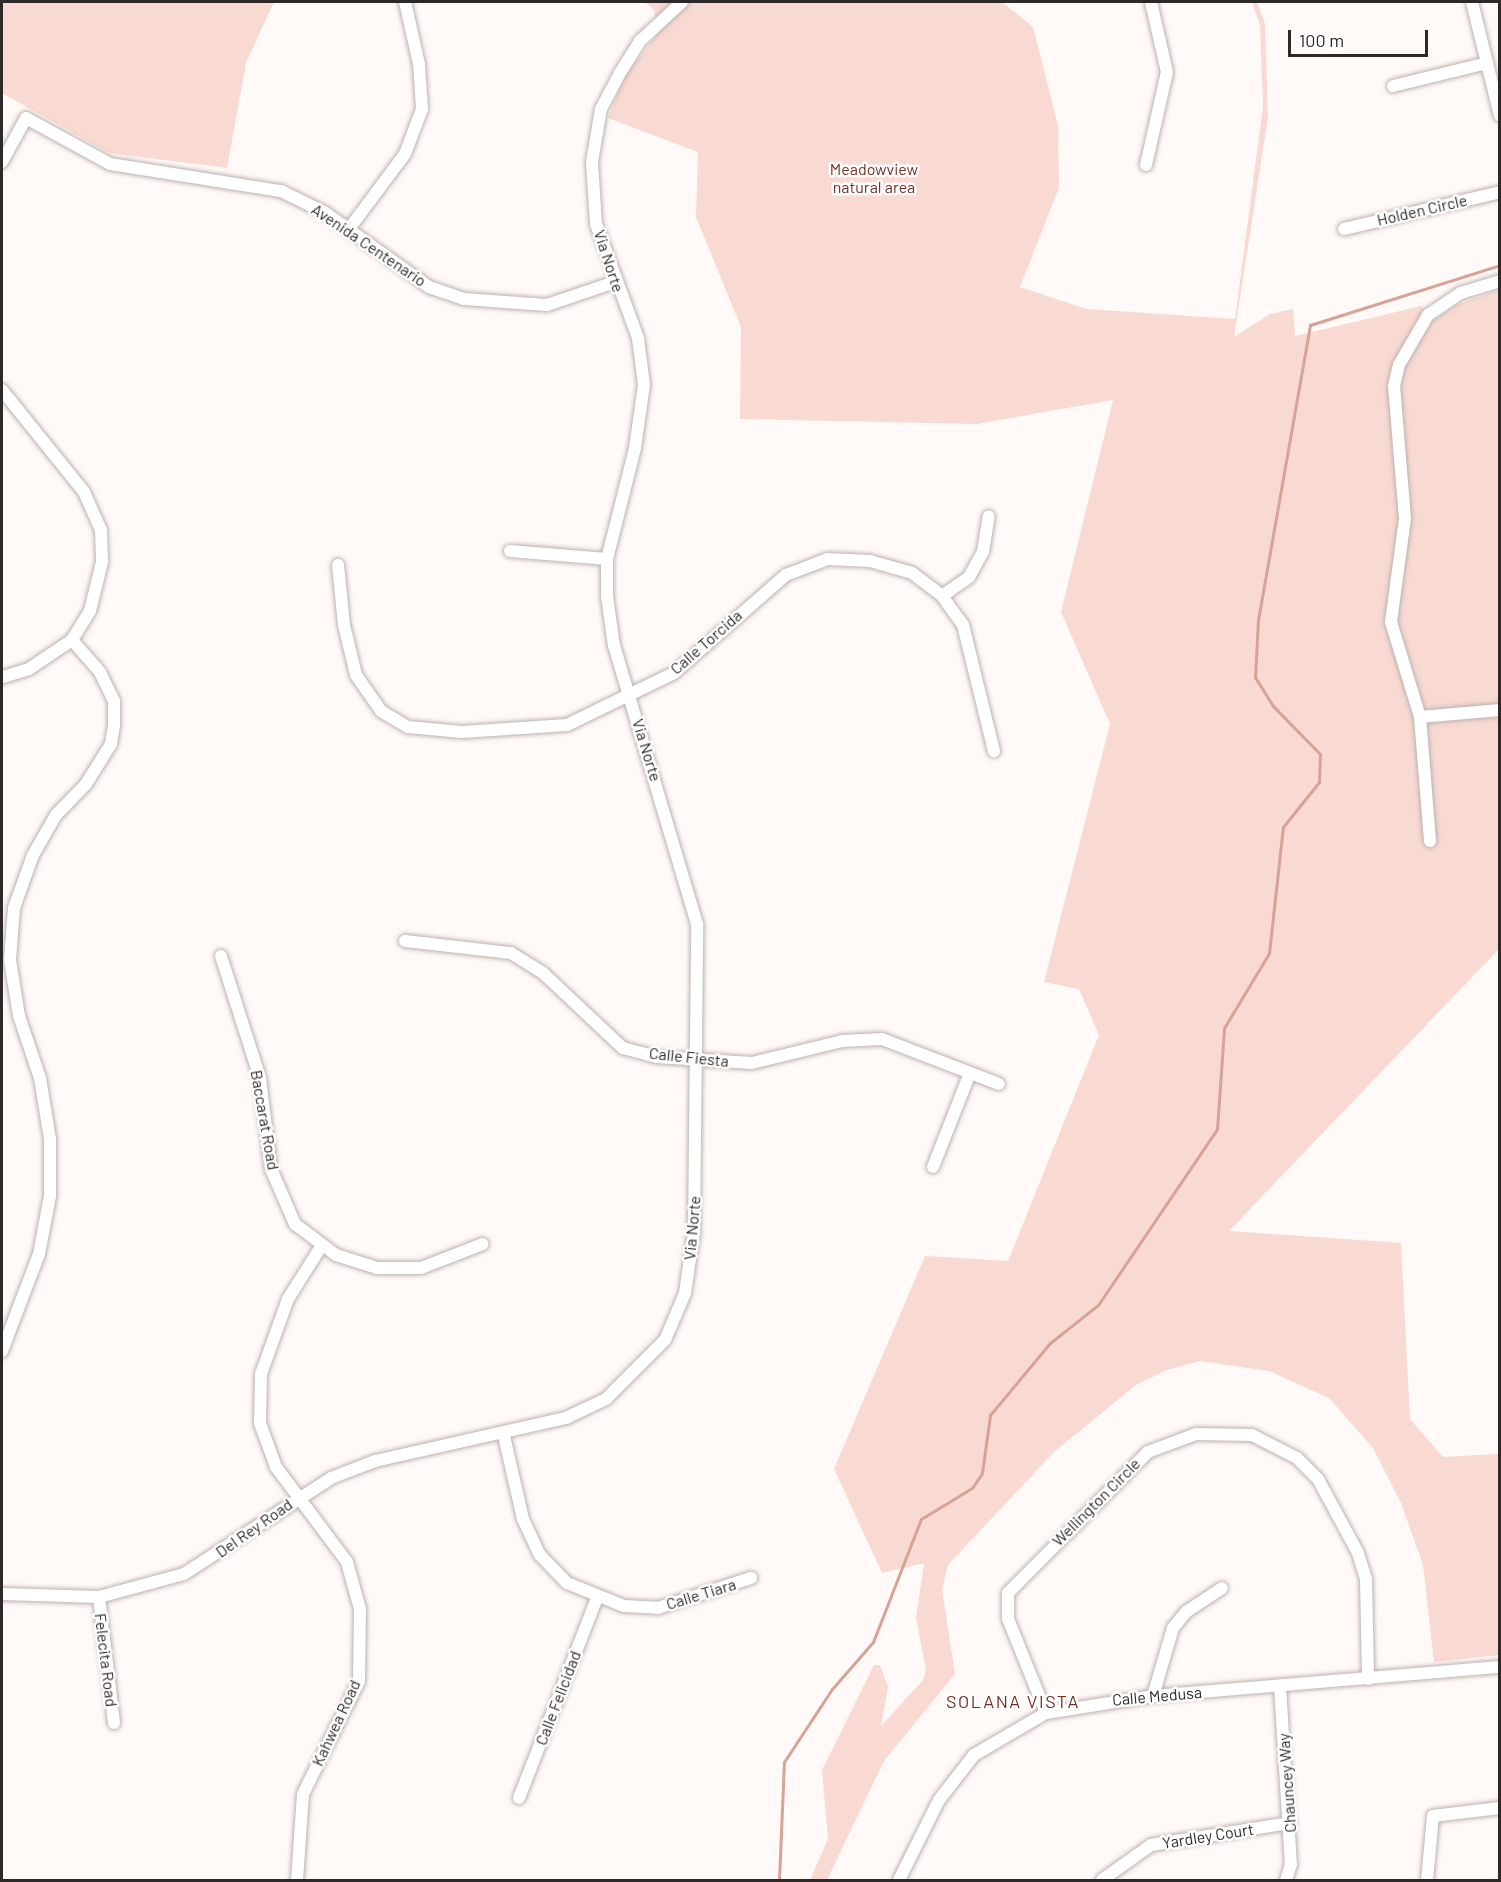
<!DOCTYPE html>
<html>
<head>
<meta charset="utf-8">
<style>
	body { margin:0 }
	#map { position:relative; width:1501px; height:1882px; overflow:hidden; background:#fff9f7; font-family:Barlow,sans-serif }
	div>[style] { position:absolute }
	.green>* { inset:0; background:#f9dad2 }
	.stream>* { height:3px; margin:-1.5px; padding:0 1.5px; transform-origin:1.5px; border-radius:1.5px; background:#d6a397 }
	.roads { filter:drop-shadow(0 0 2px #bcb2b0) drop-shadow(0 0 2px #bcb2b0) }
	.minor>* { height:12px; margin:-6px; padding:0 6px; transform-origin:6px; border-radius:6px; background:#fff }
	span { translate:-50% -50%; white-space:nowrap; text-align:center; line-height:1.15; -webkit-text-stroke:5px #fff; paint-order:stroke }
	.park-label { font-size:16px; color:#733326 }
	.street-label { font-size:16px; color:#2d2929 }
	.neighbourhood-label { font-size:18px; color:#712d1f; letter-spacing:1.5px }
	.frame { position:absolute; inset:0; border:3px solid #2d2929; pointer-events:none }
	.scale { position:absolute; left:1288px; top:30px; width:140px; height:27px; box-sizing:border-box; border:3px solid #2d2929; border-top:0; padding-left:8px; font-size:18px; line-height:21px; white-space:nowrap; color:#2d2929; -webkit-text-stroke:4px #fff; paint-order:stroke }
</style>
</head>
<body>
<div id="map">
	<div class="green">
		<div style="clip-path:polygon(2px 2px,274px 2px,246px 63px,227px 168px,109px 153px,2px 93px)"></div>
		<div style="clip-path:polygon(645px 2px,1002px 2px,1033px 27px,1058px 125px,1059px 188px,1020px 287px,1086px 309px,1235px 319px,1263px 106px,1260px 25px,1252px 2px,1257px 2px,1265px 24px,1268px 117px,1234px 337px,1270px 314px,1293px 309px,1295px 336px,1421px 306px,1434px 320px,1458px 304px,1499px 290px,1499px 949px,1229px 1231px,1401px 1243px,1410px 1419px,1443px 1457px,1499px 1454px,1499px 1655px,1434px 1662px,1423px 1565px,1401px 1503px,1373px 1448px,1329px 1398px,1269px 1371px,1200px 1361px,1167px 1370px,1136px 1385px,1054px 1452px,948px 1565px,942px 1589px,955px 1674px,884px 1761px,827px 1880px,810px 1880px,828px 1839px,822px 1770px,874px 1665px,880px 1665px,888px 1687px,881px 1726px,923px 1680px,926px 1670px,916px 1618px,924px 1563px,882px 1573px,834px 1469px,925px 1256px,1008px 1261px,1099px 1035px,1079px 989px,1044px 982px,1110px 724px,1061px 612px,1113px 400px,977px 424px,740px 419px,741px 327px,696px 217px,698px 152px,608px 118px,624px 77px,659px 32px,654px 10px)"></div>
	</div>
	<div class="stream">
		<div style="left:779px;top:1880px;width:118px;rotate:-87.6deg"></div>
		<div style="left:784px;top:1762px;width:87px;rotate:-56.7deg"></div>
		<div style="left:832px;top:1689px;width:62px;rotate:-48.9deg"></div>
		<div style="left:873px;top:1642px;width:132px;rotate:-68.7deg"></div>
		<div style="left:921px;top:1519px;width:60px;rotate:-31.3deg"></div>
		<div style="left:972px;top:1488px;width:18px;rotate:-56deg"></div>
		<div style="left:982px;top:1473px;width:59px;rotate:-82.1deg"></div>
		<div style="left:990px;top:1415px;width:94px;rotate:-50.2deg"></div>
		<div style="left:1050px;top:1343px;width:61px;rotate:-38.4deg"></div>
		<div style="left:1098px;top:1305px;width:212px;rotate:-55.9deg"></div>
		<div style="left:1217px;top:1129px;width:101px;rotate:-86deg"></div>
		<div style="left:1224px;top:1028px;width:87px;rotate:-59deg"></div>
		<div style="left:1269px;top:953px;width:127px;rotate:-83.7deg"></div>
		<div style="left:1283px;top:827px;width:58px;rotate:-51.3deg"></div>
		<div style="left:1319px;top:782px;width:28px;rotate:-88deg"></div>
		<div style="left:1320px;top:754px;width:67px;rotate:-134.4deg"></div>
		<div style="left:1273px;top:706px;width:34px;rotate:-122deg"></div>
		<div style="left:1255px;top:677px;width:57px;rotate:-87deg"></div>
		<div style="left:1258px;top:620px;width:300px;rotate:-80deg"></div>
		<div style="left:1310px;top:325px;width:199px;rotate:-17.5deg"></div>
	</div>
	<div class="roads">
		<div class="minor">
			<div style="left:1472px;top:2px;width:117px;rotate:76.2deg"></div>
			<div style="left:1393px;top:86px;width:97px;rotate:-13.7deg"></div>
			<div style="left:2px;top:162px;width:50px;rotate:-61.4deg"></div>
			<div style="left:26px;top:118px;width:96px;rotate:28.7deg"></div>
			<div style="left:110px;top:164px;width:173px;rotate:9deg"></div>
			<div style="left:281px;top:191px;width:48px;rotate:26deg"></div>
			<div style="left:324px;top:212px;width:129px;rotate:35.5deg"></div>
			<div style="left:429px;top:287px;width:37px;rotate:19deg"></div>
			<div style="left:464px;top:299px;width:83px;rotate:4.1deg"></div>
			<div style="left:547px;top:305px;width:72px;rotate:-18.7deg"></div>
			<div style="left:1146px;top:165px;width:95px;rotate:-77.3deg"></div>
			<div style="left:1167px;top:72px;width:72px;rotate:-102.9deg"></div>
			<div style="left:349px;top:229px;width:94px;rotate:-53.3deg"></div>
			<div style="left:405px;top:154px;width:48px;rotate:-69.3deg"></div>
			<div style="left:422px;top:109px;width:45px;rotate:-93.8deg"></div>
			<div style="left:419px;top:64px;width:64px;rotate:-102.7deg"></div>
			<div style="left:1344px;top:229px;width:160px;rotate:-13.3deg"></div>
			<div style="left:2px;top:390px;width:131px;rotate:51.2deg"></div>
			<div style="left:84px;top:492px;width:42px;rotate:65.9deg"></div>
			<div style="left:101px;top:530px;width:32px;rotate:88deg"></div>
			<div style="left:102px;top:562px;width:50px;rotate:103.8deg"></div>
			<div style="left:90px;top:611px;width:34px;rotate:122deg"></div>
			<div style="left:72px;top:640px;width:52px;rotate:146deg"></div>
			<div style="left:29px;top:669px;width:28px;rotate:163deg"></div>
			<div style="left:510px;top:551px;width:97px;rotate:4.7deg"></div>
			<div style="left:338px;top:565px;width:60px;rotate:84.3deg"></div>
			<div style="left:344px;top:625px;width:51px;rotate:76.5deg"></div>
			<div style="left:356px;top:675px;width:44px;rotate:55.2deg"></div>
			<div style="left:381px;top:711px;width:31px;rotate:31deg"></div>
			<div style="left:408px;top:727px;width:54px;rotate:5.3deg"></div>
			<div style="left:462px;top:732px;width:105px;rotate:-3.8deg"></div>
			<div style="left:567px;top:725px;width:119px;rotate:-25.9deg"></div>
			<div style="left:674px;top:673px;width:149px;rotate:-41.2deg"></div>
			<div style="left:786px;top:575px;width:45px;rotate:-20.9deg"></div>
			<div style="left:828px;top:559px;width:42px;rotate:2.7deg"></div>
			<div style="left:870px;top:561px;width:44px;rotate:15.9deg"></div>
			<div style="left:912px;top:573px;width:38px;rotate:37deg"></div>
			<div style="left:942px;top:596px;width:36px;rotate:54deg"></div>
			<div style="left:963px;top:625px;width:130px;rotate:76.2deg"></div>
			<div style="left:942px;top:596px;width:33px;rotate:-35deg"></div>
			<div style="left:969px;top:577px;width:29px;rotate:-61deg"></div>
			<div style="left:983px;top:552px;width:36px;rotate:-81deg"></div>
			<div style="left:1420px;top:717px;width:99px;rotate:-107deg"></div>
			<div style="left:1391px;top:622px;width:104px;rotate:-82.3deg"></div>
			<div style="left:1405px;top:519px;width:133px;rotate:-94.7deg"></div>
			<div style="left:1394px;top:386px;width:22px;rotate:-77deg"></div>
			<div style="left:1399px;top:365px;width:58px;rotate:-59.9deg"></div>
			<div style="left:1428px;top:315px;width:40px;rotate:-34deg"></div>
			<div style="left:1461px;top:293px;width:41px;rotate:-17.1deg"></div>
			<div style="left:1430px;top:841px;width:124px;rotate:-94.6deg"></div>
			<div style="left:1420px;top:717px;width:80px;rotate:-5deg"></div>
			<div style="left:405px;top:941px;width:107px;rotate:6.5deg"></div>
			<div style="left:511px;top:953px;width:38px;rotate:32deg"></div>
			<div style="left:543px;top:973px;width:110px;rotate:43.2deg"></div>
			<div style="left:623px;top:1048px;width:35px;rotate:15deg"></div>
			<div style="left:657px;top:1057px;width:95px;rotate:3.6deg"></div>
			<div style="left:752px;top:1063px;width:93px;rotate:-13.7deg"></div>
			<div style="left:842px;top:1041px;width:40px;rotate:-2.9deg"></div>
			<div style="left:882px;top:1039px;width:125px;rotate:21deg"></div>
			<div style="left:221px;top:956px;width:128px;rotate:72.3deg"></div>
			<div style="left:260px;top:1078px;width:92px;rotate:83.1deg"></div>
			<div style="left:271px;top:1169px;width:60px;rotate:66.4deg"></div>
			<div style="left:295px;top:1224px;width:51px;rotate:37.1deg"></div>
			<div style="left:336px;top:1255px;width:43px;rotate:17.6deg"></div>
			<div style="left:377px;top:1268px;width:44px"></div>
			<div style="left:421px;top:1268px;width:66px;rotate:-21.2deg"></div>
			<div style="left:933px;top:1167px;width:101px;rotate:-68.5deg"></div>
			<div style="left:2px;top:1351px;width:104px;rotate:-69.1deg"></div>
			<div style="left:39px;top:1254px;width:59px;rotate:-79.3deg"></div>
			<div style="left:50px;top:1196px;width:57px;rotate:-90deg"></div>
			<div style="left:50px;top:1139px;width:62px;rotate:-99.3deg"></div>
			<div style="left:40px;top:1078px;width:65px;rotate:-108.7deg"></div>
			<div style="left:19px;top:1016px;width:57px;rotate:-99.1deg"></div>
			<div style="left:10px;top:960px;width:52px;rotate:-85.6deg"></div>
			<div style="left:14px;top:908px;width:56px;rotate:-70.3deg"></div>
			<div style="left:33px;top:855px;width:46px;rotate:-60.1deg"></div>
			<div style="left:56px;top:815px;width:43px;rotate:-45.9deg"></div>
			<div style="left:86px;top:784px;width:47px;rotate:-58deg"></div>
			<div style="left:111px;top:744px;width:18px;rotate:-81deg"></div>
			<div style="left:114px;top:726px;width:25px;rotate:-90deg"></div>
			<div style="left:114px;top:701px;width:32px;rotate:-116deg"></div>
			<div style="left:100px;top:672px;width:43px;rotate:-131.2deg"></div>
			<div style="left:504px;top:1436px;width:85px;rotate:77.1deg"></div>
			<div style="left:523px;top:1519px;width:40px;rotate:65deg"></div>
			<div style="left:540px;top:1555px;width:39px;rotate:46deg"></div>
			<div style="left:567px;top:1583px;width:61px;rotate:22deg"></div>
			<div style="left:624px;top:1606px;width:34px;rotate:3deg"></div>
			<div style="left:658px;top:1608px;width:98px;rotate:-17.9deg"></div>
			<div style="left:2px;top:1594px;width:97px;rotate:1.8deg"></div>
			<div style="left:99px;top:1597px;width:88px;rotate:-15.1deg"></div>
			<div style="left:184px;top:1574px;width:176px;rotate:-33.1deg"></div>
			<div style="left:331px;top:1478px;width:47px;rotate:-21.1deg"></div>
			<div style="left:375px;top:1461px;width:196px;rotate:-12.7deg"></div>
			<div style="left:566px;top:1418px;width:44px;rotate:-25.4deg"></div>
			<div style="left:606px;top:1399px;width:83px;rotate:-45deg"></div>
			<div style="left:665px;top:1340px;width:51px;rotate:-66.9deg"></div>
			<div style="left:685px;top:1293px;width:62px;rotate:-81.6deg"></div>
			<div style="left:694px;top:1232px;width:308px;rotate:-89.4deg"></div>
			<div style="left:697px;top:924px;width:290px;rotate:-106.6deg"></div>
			<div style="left:614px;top:646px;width:50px;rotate:-98deg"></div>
			<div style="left:607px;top:596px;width:37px;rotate:-90deg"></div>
			<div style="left:607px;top:559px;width:114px;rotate:-75.8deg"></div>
			<div style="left:635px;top:448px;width:64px;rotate:-81.9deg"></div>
			<div style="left:644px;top:385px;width:47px;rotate:-97.3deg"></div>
			<div style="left:638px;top:338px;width:121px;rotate:-110.2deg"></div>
			<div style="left:596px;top:224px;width:62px;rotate:-93.7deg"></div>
			<div style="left:592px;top:162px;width:54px;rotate:-80.4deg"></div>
			<div style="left:601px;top:109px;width:41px;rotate:-62.2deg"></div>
			<div style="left:620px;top:73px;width:39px;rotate:-58deg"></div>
			<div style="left:641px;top:40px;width:56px;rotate:-42.8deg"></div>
			<div style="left:99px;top:1597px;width:127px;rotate:83.2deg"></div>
			<div style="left:1280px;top:1686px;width:178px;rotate:86.5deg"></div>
			<div style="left:1291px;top:1864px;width:17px;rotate:107deg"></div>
			<div style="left:1153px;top:1696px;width:71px;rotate:-73.6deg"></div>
			<div style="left:1173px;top:1628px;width:21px;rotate:-51deg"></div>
			<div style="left:1186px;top:1612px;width:43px;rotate:-33.7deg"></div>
			<div style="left:1046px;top:1713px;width:101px;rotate:-112deg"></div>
			<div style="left:1008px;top:1619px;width:26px;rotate:-90deg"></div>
			<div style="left:1008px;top:1593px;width:199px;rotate:-45.2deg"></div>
			<div style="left:1148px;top:1452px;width:51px;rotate:-20.6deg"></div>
			<div style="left:1196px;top:1434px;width:56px;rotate:1deg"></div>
			<div style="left:1252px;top:1435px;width:51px;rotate:27.1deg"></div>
			<div style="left:1297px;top:1458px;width:30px;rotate:45deg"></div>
			<div style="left:1318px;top:1479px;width:84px;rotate:61.6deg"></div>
			<div style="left:1358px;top:1553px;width:28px;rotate:73deg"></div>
			<div style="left:1366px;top:1580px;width:99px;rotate:88.8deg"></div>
			<div style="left:519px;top:1798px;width:215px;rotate:-68.7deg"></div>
			<div style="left:297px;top:1880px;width:86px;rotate:-86deg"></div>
			<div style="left:303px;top:1794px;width:126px;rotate:-63.6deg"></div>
			<div style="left:359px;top:1681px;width:72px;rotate:-89.2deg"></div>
			<div style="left:360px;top:1609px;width:49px;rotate:-105.5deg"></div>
			<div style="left:347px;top:1562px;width:119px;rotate:-126.8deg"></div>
			<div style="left:276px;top:1467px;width:47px;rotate:-110deg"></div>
			<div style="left:260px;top:1423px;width:49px;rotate:-88.8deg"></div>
			<div style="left:261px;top:1374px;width:80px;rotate:-70.2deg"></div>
			<div style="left:288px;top:1299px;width:64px;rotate:-57.8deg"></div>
			<div style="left:899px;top:1880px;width:89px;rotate:-63.4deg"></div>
			<div style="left:939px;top:1800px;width:57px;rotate:-52.1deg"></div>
			<div style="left:974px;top:1755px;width:83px;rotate:-30.3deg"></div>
			<div style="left:1046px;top:1713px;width:108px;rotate:-9deg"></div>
			<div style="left:1153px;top:1696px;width:348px;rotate:-4.8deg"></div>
			<div style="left:1102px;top:1880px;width:60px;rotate:-35.5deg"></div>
			<div style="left:1151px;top:1845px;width:141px;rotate:-9deg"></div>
			<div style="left:1427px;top:1880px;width:64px;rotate:-84.6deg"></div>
			<div style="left:1433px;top:1816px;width:67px;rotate:-6.8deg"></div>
		</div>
	</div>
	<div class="park-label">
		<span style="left:874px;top:178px">Meadowview<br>natural area</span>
	</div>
	<div class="street-label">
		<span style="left:1422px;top:210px;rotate:-13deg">Holden Circle</span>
		<span style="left:369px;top:245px;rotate:34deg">Avenida Centenario</span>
		<span style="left:609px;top:261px;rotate:72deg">Via Norte</span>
		<span style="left:706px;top:642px;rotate:-41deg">Calle Torcida</span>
		<span style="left:647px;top:750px;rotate:73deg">Via Norte</span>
		<span style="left:689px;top:1057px;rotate:6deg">Calle Fiesta</span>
		<span style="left:265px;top:1120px;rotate:80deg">Baccarat Road</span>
		<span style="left:692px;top:1228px;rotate:-85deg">Via Norte</span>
		<span style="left:1096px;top:1502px;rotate:-45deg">Wellington Circle</span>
		<span style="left:254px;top:1528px;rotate:-35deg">Del Rey Road</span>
		<span style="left:701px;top:1594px;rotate:-17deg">Calle Tiara</span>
		<span style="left:106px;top:1660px;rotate:83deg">Felecita Road</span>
		<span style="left:1157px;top:1696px;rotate:-5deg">Calle Medusa</span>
		<span style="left:558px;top:1698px;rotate:-69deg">Calle Felicidad</span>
		<span style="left:336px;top:1723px;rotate:-65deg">Kahwea Road</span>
		<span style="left:1287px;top:1783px;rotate:-94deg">Chauncey Way</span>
		<span style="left:1208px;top:1836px;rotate:-9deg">Yardley Court</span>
	</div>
	<div class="neighbourhood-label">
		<span style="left:1013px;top:1701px">SOLANA VISTA</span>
	</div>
	<div class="frame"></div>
	<div class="scale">100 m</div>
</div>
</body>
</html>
